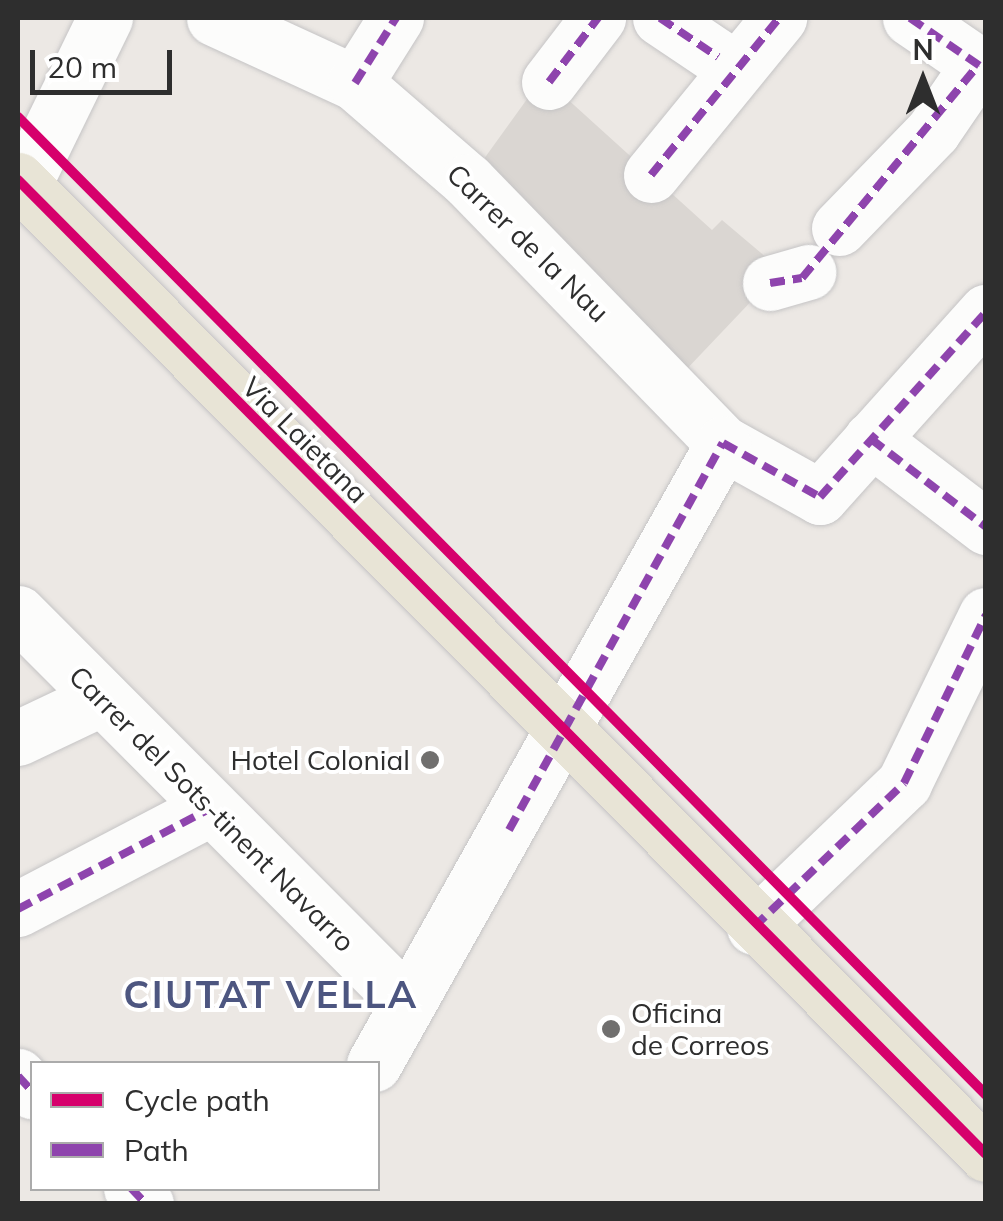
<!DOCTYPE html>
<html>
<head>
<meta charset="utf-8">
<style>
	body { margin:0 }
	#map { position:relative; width:1003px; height:1221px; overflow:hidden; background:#ece8e4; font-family:Mulish,sans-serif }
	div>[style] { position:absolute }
	.plaza>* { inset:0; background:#dad6d2 }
	.roads { filter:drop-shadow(0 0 2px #c5c4c5) drop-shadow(0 0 2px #c5c4c5) }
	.minor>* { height:55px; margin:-27.5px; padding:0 27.5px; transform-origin:27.5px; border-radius:27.5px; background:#fcfcfb }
	.major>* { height:55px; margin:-27.5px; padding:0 27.5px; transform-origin:27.5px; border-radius:27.5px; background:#e8e4d6 }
	.quiet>* { height:8px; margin-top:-4px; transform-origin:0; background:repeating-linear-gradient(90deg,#8e44ad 0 15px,transparent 0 23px) }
	.cycleway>* { height:10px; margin:-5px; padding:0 5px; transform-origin:5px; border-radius:5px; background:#d6006c }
	.dots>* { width:28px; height:28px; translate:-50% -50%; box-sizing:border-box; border:5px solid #fff; border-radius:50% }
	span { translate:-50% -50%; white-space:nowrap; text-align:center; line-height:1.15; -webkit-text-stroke:8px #fff; paint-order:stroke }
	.street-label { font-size:28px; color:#2e2e2e }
	.poi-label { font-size:28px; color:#2e2e2e }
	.right { translate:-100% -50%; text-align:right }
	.left { translate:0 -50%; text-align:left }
	.district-label { font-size:38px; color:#4d5680; font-weight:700; letter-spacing:2.5px }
	.frame { position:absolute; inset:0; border:20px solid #2e2e2e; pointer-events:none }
	.legend { position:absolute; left:30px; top:1061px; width:350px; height:130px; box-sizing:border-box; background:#fff; border:2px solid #ababab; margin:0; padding:12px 18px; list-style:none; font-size:30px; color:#2e2e2e }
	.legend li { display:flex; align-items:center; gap:20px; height:50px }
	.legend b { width:50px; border:2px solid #ababab }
	.north { position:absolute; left:873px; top:30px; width:100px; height:100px; -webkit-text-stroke:8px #fff; paint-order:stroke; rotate:0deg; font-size:28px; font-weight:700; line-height:40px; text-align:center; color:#2e2e2e }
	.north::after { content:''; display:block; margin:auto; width:35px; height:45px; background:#2e2e2e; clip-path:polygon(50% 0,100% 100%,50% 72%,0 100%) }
	.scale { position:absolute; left:30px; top:50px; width:142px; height:45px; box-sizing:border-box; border:5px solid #2e2e2e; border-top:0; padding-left:12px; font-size:30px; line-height:35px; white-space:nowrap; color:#2e2e2e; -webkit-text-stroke:8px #fff; paint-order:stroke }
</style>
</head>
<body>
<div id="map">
	<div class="plaza">
		<div style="clip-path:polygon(543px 77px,712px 230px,722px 220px,781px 270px,683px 373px,468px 181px)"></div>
	</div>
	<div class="roads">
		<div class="minor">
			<div style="left:214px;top:18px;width:155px;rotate:24.7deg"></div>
			<div style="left:355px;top:83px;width:150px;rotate:40.9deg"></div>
			<div style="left:468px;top:181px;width:366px;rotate:45.8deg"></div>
			<div style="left:723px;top:443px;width:111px;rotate:29.1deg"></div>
			<div style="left:820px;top:497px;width:249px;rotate:-48.1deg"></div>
			<div style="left:660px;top:18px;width:70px;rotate:33.9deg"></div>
			<div style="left:910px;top:18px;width:92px;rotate:34.4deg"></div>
			<div style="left:549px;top:82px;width:81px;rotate:-52.6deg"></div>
			<div style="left:355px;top:83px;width:77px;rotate:-57.8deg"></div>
			<div style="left:651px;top:175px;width:203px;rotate:-50.8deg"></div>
			<div style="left:23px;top:186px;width:187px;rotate:-64deg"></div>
			<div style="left:839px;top:228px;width:135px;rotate:-45.9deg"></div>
			<div style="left:933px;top:131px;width:80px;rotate:-55.7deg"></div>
			<div style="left:770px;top:283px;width:40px;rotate:-16deg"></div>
			<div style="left:871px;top:439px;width:145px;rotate:37.4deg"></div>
			<div style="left:18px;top:613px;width:551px;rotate:45.07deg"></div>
			<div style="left:18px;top:738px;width:91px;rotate:-25.4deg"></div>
			<div style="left:18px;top:909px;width:218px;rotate:-27.6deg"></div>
			<div style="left:754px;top:927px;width:208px;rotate:-43.8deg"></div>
			<div style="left:904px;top:783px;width:187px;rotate:-64deg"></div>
			<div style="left:374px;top:1064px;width:712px;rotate:-60.66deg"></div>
			<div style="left:18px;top:1076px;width:21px;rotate:47deg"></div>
			<div style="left:131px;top:1188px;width:22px;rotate:47deg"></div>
		</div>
		<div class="major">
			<div style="left:18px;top:180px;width:1373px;rotate:45.18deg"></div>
		</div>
	</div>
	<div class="quiet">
		<div style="left:660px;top:18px;width:70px;rotate:33.9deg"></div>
		<div style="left:910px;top:18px;width:92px;rotate:34.4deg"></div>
		<div style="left:549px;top:82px;width:81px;rotate:-52.6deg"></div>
		<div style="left:355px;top:83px;width:77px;rotate:-57.8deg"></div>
		<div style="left:651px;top:175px;width:203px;rotate:-50.8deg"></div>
		<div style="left:770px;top:283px;width:32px;rotate:-9deg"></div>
		<div style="left:802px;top:278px;width:276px;rotate:-50.4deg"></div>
		<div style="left:871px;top:439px;width:145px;rotate:37.4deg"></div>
		<div style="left:509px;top:830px;width:442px;rotate:-61.1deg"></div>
		<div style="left:723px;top:443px;width:111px;rotate:29.1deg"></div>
		<div style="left:820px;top:497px;width:249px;rotate:-48.1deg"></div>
		<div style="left:18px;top:909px;width:218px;rotate:-27.6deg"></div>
		<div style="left:754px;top:927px;width:208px;rotate:-43.8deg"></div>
		<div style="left:904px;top:783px;width:187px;rotate:-64deg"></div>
		<div style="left:18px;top:1076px;width:21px;rotate:47deg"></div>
		<div style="left:131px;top:1188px;width:22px;rotate:47deg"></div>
	</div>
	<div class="cycleway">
		<div style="left:18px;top:117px;width:1376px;rotate:45.29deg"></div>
		<div style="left:18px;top:180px;width:1373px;rotate:45.18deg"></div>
	</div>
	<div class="dots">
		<div style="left:430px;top:760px;background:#706f6e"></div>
		<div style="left:611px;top:1029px;background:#706f6e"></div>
	</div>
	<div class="street-label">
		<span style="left:528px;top:243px;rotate:44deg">Carrer de la Nau</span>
		<span style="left:305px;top:440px;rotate:45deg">Via Laietana</span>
		<span style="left:212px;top:809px;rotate:45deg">Carrer del Sots-tinent Navarro</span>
	</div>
	<div class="poi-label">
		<span class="right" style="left:410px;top:760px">Hotel Colonial</span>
		<span class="left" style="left:631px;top:1029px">Oficina<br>de Correos</span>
	</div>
	<div class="district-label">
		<span style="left:271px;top:995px">CIUTAT VELLA</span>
	</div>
	<div class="frame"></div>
	<ul class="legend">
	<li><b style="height:12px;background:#d6006c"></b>Cycle path</li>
	<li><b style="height:12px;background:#8e44ad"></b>Path</li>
	</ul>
	<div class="north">N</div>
	<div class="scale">20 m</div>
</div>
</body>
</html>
